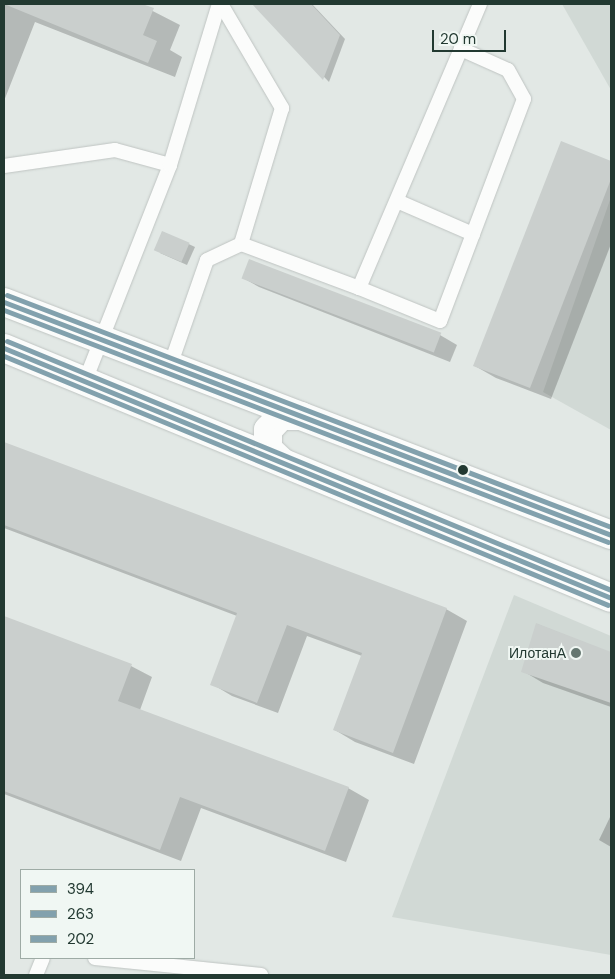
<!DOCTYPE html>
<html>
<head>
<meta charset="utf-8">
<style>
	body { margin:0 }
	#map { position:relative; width:615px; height:979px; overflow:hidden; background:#e2e8e5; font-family:"DM Sans",sans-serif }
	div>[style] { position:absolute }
	.built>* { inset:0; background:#d1d9d5 }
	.shadow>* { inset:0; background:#0003 }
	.building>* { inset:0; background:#cacfcd; transform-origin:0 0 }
	.path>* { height:3px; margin-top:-1.5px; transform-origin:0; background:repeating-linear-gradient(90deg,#c0c8c4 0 2.5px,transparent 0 6.5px) }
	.roads { filter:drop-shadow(0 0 1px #bfc4c2) drop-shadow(0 0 1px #bfc4c2) }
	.lane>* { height:14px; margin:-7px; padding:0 7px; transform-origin:7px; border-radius:7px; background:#fbfcfb }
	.secondary>* { height:28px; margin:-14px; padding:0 14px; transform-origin:14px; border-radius:14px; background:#fbfcfb }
	.bus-1>* { height:5px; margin:-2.5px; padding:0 2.5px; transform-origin:2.5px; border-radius:2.5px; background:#82a1ad }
	.bus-2>* { height:5px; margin:-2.5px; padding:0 2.5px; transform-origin:2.5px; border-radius:2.5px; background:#82a1ad }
	.bus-3>* { height:5px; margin:-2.5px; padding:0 2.5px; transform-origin:2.5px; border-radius:2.5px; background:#82a1ad }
	.dots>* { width:14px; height:14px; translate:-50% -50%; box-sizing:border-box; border:2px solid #f0f7f3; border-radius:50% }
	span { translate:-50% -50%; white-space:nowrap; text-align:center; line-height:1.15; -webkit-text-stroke:4px #f0f7f3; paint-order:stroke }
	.poi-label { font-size:14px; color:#223931 }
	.right { translate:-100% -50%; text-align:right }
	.frame { position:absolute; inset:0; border:5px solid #223931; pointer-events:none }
	.legend { position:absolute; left:20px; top:869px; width:175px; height:90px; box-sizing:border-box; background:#f0f7f3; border:1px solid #9eaba5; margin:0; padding:6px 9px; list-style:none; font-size:15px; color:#223931 }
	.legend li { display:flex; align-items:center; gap:10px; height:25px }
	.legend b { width:25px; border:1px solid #9eaba5 }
	.scale { position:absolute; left:432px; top:30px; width:74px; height:22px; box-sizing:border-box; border:2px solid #223931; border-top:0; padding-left:6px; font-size:15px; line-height:18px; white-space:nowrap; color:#223931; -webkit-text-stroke:4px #f0f7f3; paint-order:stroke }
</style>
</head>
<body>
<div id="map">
	<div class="built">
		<div style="clip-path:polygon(562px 4px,611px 4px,611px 90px)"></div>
		<div style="clip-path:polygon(611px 197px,611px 430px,543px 392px)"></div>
		<div style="clip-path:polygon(514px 595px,611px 636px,611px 955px,392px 917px)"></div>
	</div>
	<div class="shadow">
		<div style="clip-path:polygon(4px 4px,139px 4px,180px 25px,170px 50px,182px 57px,175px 77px,35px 22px,4px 101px)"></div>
		<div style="clip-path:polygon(254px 4px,312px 4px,345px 39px,329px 82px)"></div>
		<div style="clip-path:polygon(561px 143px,611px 162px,611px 244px,551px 399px,496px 378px,475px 366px)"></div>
		<div style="clip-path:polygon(163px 232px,195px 247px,187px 265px,160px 253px)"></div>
		<div style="clip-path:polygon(243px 278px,440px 335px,457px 345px,450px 362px,259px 287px)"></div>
		<div style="clip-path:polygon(4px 443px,446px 609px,467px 621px,414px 764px,355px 742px,335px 730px,362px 656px,307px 636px,278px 713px,232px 696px,212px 684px,237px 616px,4px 528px)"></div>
		<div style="clip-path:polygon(4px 618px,131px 666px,152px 677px,140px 710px,348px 788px,369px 800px,346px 862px,201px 808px,181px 861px,4px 794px)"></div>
		<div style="clip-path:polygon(537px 624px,611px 653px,611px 707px,543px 683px,523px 671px)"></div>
		<div style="clip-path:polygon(611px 815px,611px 847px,599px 840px)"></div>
	</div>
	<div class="building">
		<div style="clip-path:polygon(4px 4px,142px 4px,154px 8px,143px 35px,157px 41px,148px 63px)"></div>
		<div style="clip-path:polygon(252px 4px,311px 4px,340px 35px,323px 80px)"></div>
		<div style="clip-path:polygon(561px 141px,611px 161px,611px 179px,530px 388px,473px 366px)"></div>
		<div style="left:162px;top:231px;width:30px;height:21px;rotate:23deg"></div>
		<div style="left:249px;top:259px;width:206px;height:21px;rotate:21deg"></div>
		<div style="clip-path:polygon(4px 442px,447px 608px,393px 753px,333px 730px,362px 653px,287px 625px,257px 703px,210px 685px,237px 613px,4px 525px)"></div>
		<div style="clip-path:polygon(4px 616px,132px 664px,118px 701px,349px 787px,325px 851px,180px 797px,160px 850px,4px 791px)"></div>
		<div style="clip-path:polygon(536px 623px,611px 652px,611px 703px,521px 672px)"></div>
	</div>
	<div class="path">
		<div style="left:396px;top:975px;width:3px"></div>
	</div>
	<div class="roads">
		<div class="lane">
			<div style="left:221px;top:4px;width:121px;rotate:59.6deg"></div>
			<div style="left:282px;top:108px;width:142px;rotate:106.8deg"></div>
			<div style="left:241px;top:244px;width:126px;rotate:20.4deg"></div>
			<div style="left:461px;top:49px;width:51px;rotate:24.1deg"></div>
			<div style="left:508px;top:70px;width:33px;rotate:61deg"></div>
			<div style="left:524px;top:99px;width:237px;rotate:110.7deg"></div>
			<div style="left:440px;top:321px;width:87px;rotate:-157.8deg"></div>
			<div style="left:359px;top:288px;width:260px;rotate:-66.9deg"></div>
			<div style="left:461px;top:49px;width:49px;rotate:-67.1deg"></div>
			<div style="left:4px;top:166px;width:112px;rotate:-8.2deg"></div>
			<div style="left:115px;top:150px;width:57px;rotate:15.3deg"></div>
			<div style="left:397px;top:201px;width:83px;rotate:23.5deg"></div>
			<div style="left:170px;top:366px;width:112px;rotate:-70.8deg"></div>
			<div style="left:207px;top:260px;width:38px;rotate:-25deg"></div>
			<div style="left:85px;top:381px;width:232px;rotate:-68.5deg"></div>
			<div style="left:170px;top:165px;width:168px;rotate:-73.1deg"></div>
			<div style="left:95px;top:958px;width:167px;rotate:5.8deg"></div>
			<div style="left:36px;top:975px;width:18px;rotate:-68deg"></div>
		</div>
		<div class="secondary">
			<div style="left:4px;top:302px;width:650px;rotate:21deg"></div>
			<div style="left:4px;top:348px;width:656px;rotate:22.38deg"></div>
			<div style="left:282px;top:462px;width:19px;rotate:-137deg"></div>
			<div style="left:268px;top:449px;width:19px;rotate:-90deg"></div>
			<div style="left:268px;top:430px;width:19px;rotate:-47deg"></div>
			<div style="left:281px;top:416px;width:20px"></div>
		</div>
	</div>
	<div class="bus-1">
		<div style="left:4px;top:302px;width:650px;rotate:21deg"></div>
		<div style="left:4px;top:348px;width:656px;rotate:22.38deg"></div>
	</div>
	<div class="bus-2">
		<div style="left:4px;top:310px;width:647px;rotate:21.01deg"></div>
		<div style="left:4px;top:356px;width:653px;rotate:22.4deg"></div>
	</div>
	<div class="bus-3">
		<div style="left:7px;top:295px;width:647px;rotate:21.01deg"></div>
		<div style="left:7px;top:341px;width:653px;rotate:22.4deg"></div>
	</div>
	<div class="dots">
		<div style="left:463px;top:470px;background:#223931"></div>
		<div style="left:576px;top:653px;background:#657670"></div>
	</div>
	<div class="poi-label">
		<span class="right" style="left:566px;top:653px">ИлотанА</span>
	</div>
	<div class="frame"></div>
	<ul class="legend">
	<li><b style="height:6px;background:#82a1ad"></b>394</li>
	<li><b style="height:6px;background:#82a1ad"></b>263</li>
	<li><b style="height:6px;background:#82a1ad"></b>202</li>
	</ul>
	<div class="scale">20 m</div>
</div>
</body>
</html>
